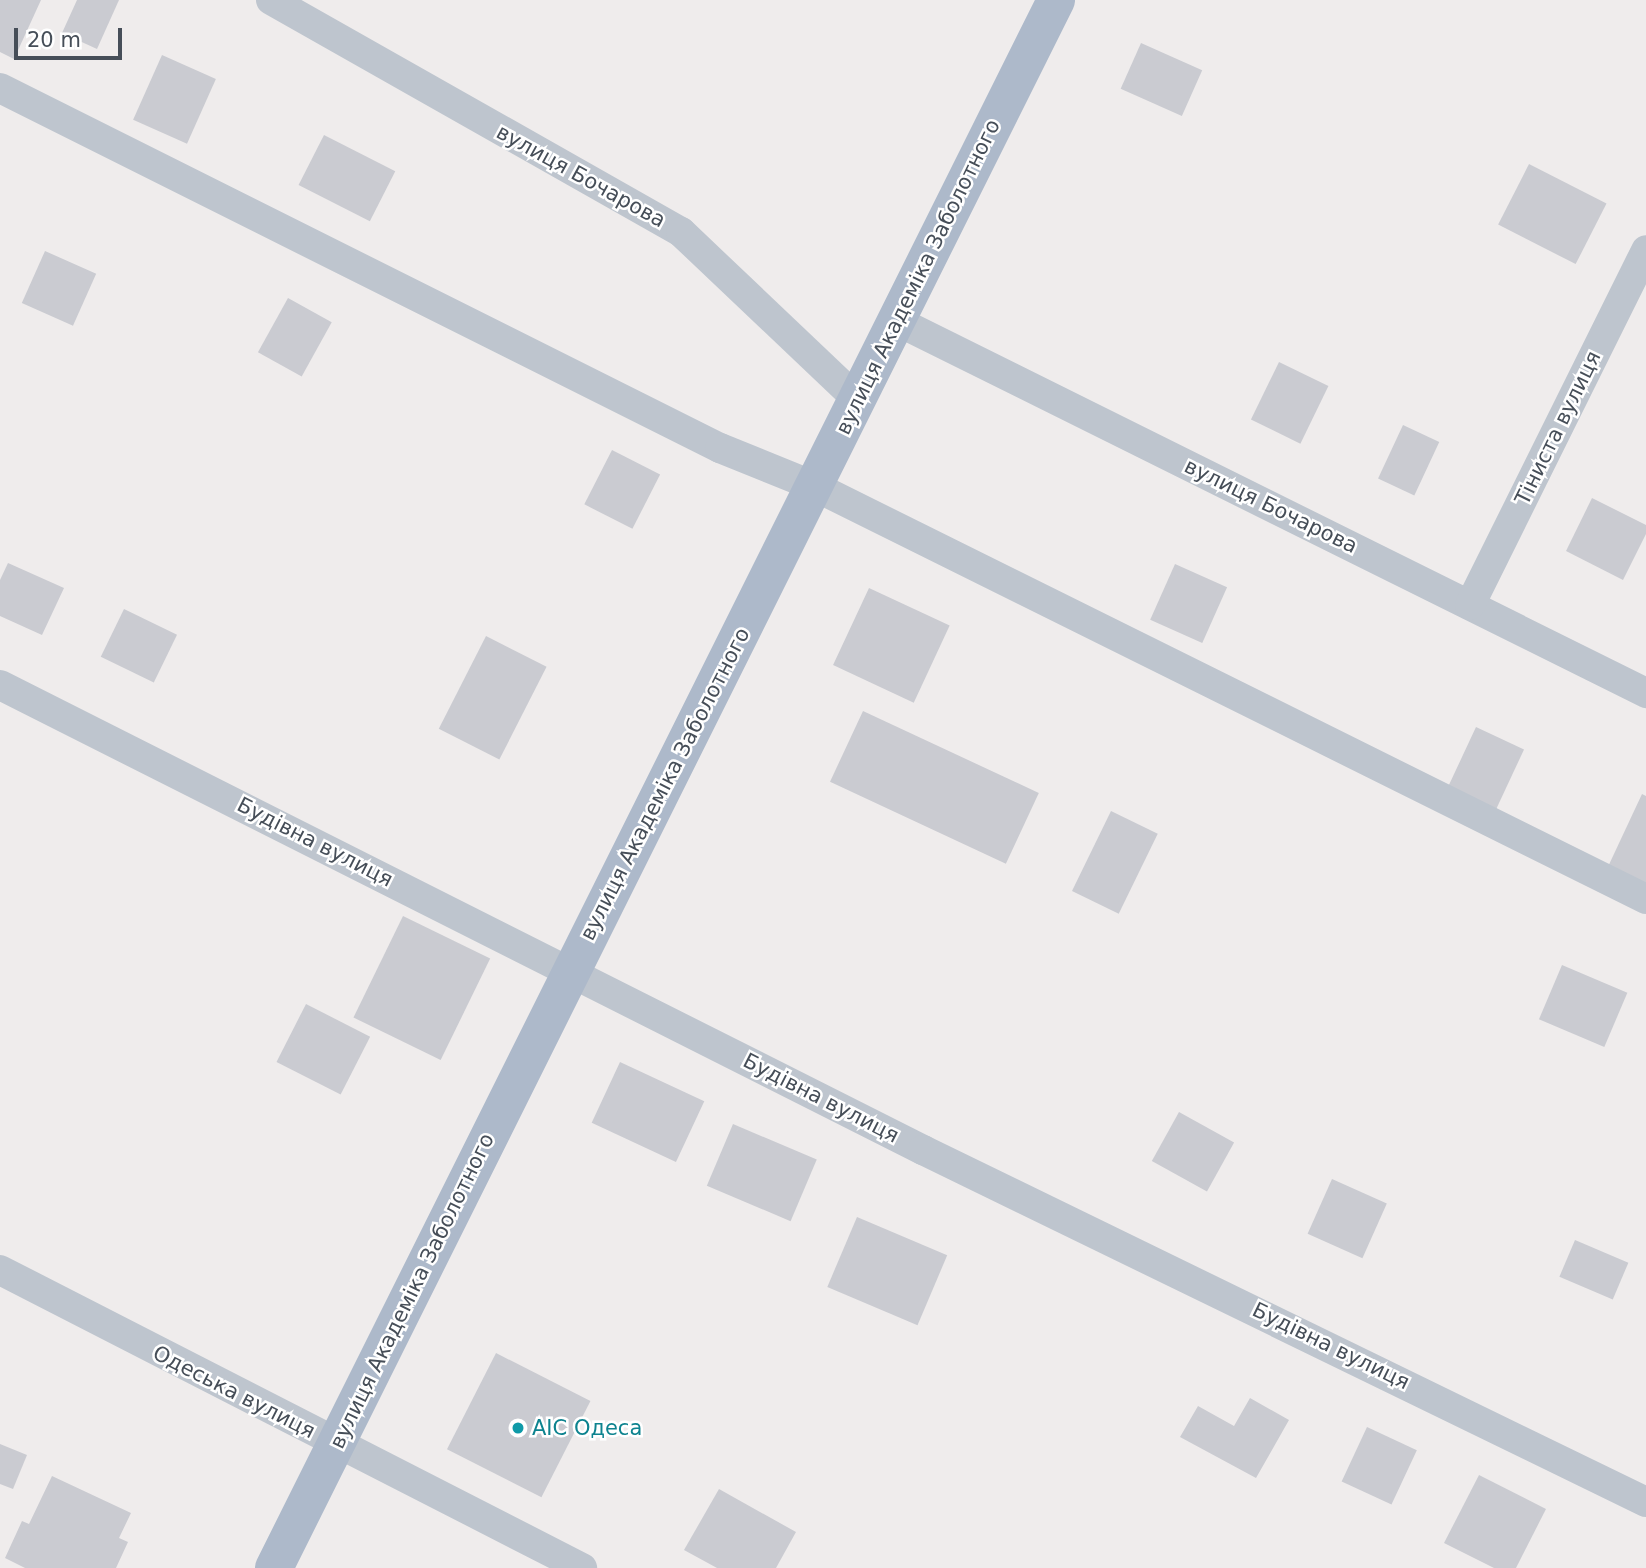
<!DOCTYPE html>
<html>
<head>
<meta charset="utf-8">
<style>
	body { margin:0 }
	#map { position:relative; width:1646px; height:1568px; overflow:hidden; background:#efecec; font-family:"DejaVu Sans",sans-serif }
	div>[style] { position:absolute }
	.building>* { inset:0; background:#cacbd1; transform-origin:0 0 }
	.street>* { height:30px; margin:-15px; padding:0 15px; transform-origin:15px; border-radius:15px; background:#bec5ce }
	.primary>* { height:38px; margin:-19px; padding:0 19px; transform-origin:19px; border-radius:19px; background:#adb9ca }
	.dots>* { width:19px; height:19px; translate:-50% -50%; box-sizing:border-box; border:4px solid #fff; border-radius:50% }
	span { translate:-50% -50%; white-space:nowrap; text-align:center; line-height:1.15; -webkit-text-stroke:5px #fff; paint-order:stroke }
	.street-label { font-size:21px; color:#464e58 }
	.culture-label { font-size:21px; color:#0d838f }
	.left { translate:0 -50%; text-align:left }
	.scale { position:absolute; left:14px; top:28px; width:108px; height:32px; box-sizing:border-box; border:4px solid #464e58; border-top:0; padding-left:9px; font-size:21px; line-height:24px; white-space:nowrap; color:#464e58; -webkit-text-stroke:5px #fff; paint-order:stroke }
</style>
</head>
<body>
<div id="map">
	<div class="building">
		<div style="clip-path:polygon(0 0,41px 0,14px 59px,0 52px)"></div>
		<div style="clip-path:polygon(77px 0,119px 0,97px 49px,62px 33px)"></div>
		<div style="left:1141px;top:43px;width:67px;height:50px;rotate:24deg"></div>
		<div style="left:162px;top:55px;width:59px;height:71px;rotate:24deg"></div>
		<div style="left:324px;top:135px;width:80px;height:56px;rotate:27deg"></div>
		<div style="left:1529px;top:164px;width:87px;height:68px;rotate:27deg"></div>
		<div style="left:45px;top:251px;width:56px;height:57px;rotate:24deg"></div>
		<div style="left:288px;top:298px;width:50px;height:62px;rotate:29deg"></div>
		<div style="left:1279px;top:362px;width:55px;height:64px;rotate:26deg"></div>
		<div style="left:1403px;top:425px;width:40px;height:59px;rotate:25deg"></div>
		<div style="left:612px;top:450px;width:54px;height:61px;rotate:27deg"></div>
		<div style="clip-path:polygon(1592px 498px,1646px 525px,1646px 534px,1623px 580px,1566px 551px)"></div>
		<div style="clip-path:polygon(8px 563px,64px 588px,42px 635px,0 616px,0 580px)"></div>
		<div style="left:1175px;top:564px;width:57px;height:61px;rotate:24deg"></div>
		<div style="left:869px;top:588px;width:89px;height:85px;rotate:25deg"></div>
		<div style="left:124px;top:609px;width:59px;height:53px;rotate:26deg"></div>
		<div style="left:486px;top:636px;width:68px;height:104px;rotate:27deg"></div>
		<div style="left:863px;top:711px;width:194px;height:78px;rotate:25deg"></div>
		<div style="left:1476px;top:727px;width:53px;height:71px;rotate:25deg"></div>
		<div style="clip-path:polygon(1642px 794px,1646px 796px,1646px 889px,1606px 871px)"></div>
		<div style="left:1111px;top:811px;width:52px;height:89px;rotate:26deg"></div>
		<div style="left:403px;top:916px;width:97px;height:113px;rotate:26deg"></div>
		<div style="left:1562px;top:965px;width:71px;height:59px;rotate:23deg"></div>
		<div style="left:306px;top:1004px;width:72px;height:65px;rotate:27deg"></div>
		<div style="left:620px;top:1062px;width:93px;height:67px;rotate:25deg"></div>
		<div style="left:1179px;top:1112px;width:63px;height:56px;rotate:29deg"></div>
		<div style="left:733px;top:1124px;width:91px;height:67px;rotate:23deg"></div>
		<div style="left:1332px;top:1179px;width:60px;height:60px;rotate:24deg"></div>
		<div style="left:857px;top:1217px;width:98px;height:76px;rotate:23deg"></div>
		<div style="left:1575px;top:1240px;width:58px;height:40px;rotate:23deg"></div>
		<div style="left:496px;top:1353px;width:106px;height:108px;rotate:27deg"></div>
		<div style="clip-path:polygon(1250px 1398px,1289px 1420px,1256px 1478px,1180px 1437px,1198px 1406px,1234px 1426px)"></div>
		<div style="left:1367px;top:1427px;width:55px;height:60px;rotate:25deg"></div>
		<div style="clip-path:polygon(0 1444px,27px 1455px,13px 1489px,0 1484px)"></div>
		<div style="clip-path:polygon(1479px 1475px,1546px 1509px,1516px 1568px,1494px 1568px,1444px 1543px)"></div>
		<div style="clip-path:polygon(52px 1476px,131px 1513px,119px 1538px,128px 1542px,116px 1568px,25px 1568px,5px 1558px,22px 1521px,29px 1524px)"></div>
		<div style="clip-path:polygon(719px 1489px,796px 1532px,776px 1568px,717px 1568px,684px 1550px)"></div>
	</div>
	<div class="street">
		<div style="left:271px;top:0;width:471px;rotate:29.5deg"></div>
		<div style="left:681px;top:232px;width:243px;rotate:43.5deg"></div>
		<div style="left:0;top:88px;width:805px;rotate:26.57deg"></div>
		<div style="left:720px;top:448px;width:101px;rotate:22deg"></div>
		<div style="left:814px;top:486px;width:929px;rotate:26.4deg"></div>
		<div style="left:895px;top:320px;width:839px;rotate:26.41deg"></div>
		<div style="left:1470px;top:605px;width:396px;rotate:-63.6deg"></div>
		<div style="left:0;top:685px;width:1034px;rotate:26.74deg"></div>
		<div style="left:923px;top:1150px;width:804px;rotate:25.96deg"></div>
		<div style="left:0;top:1270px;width:654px;rotate:27.11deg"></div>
	</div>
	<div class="primary">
		<div style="left:274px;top:1568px;width:1752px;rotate:-63.49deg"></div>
	</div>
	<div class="dots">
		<div style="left:518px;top:1428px;background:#0f9aa8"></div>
	</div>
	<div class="street-label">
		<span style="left:581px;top:176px;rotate:29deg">вулиця Бочарова</span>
		<span style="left:918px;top:277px;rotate:-64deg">вулиця Академіка Заболотного</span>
		<span style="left:1558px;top:428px;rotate:-64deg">Тіниста вулиця</span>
		<span style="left:1271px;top:506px;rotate:26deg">вулиця Бочарова</span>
		<span style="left:665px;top:784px;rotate:-63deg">вулиця Академіка Заболотного</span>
		<span style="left:315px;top:842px;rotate:27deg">Будівна вулиця</span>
		<span style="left:821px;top:1098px;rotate:27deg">Будівна вулиця</span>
		<span style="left:412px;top:1291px;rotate:-64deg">вулиця Академіка Заболотного</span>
		<span style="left:1331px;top:1346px;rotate:26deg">Будівна вулиця</span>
		<span style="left:234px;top:1392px;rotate:27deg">Одеська вулиця</span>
	</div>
	<div class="culture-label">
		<span class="left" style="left:532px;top:1428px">АІС Одеса</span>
	</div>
	<div class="scale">20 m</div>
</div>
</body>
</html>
